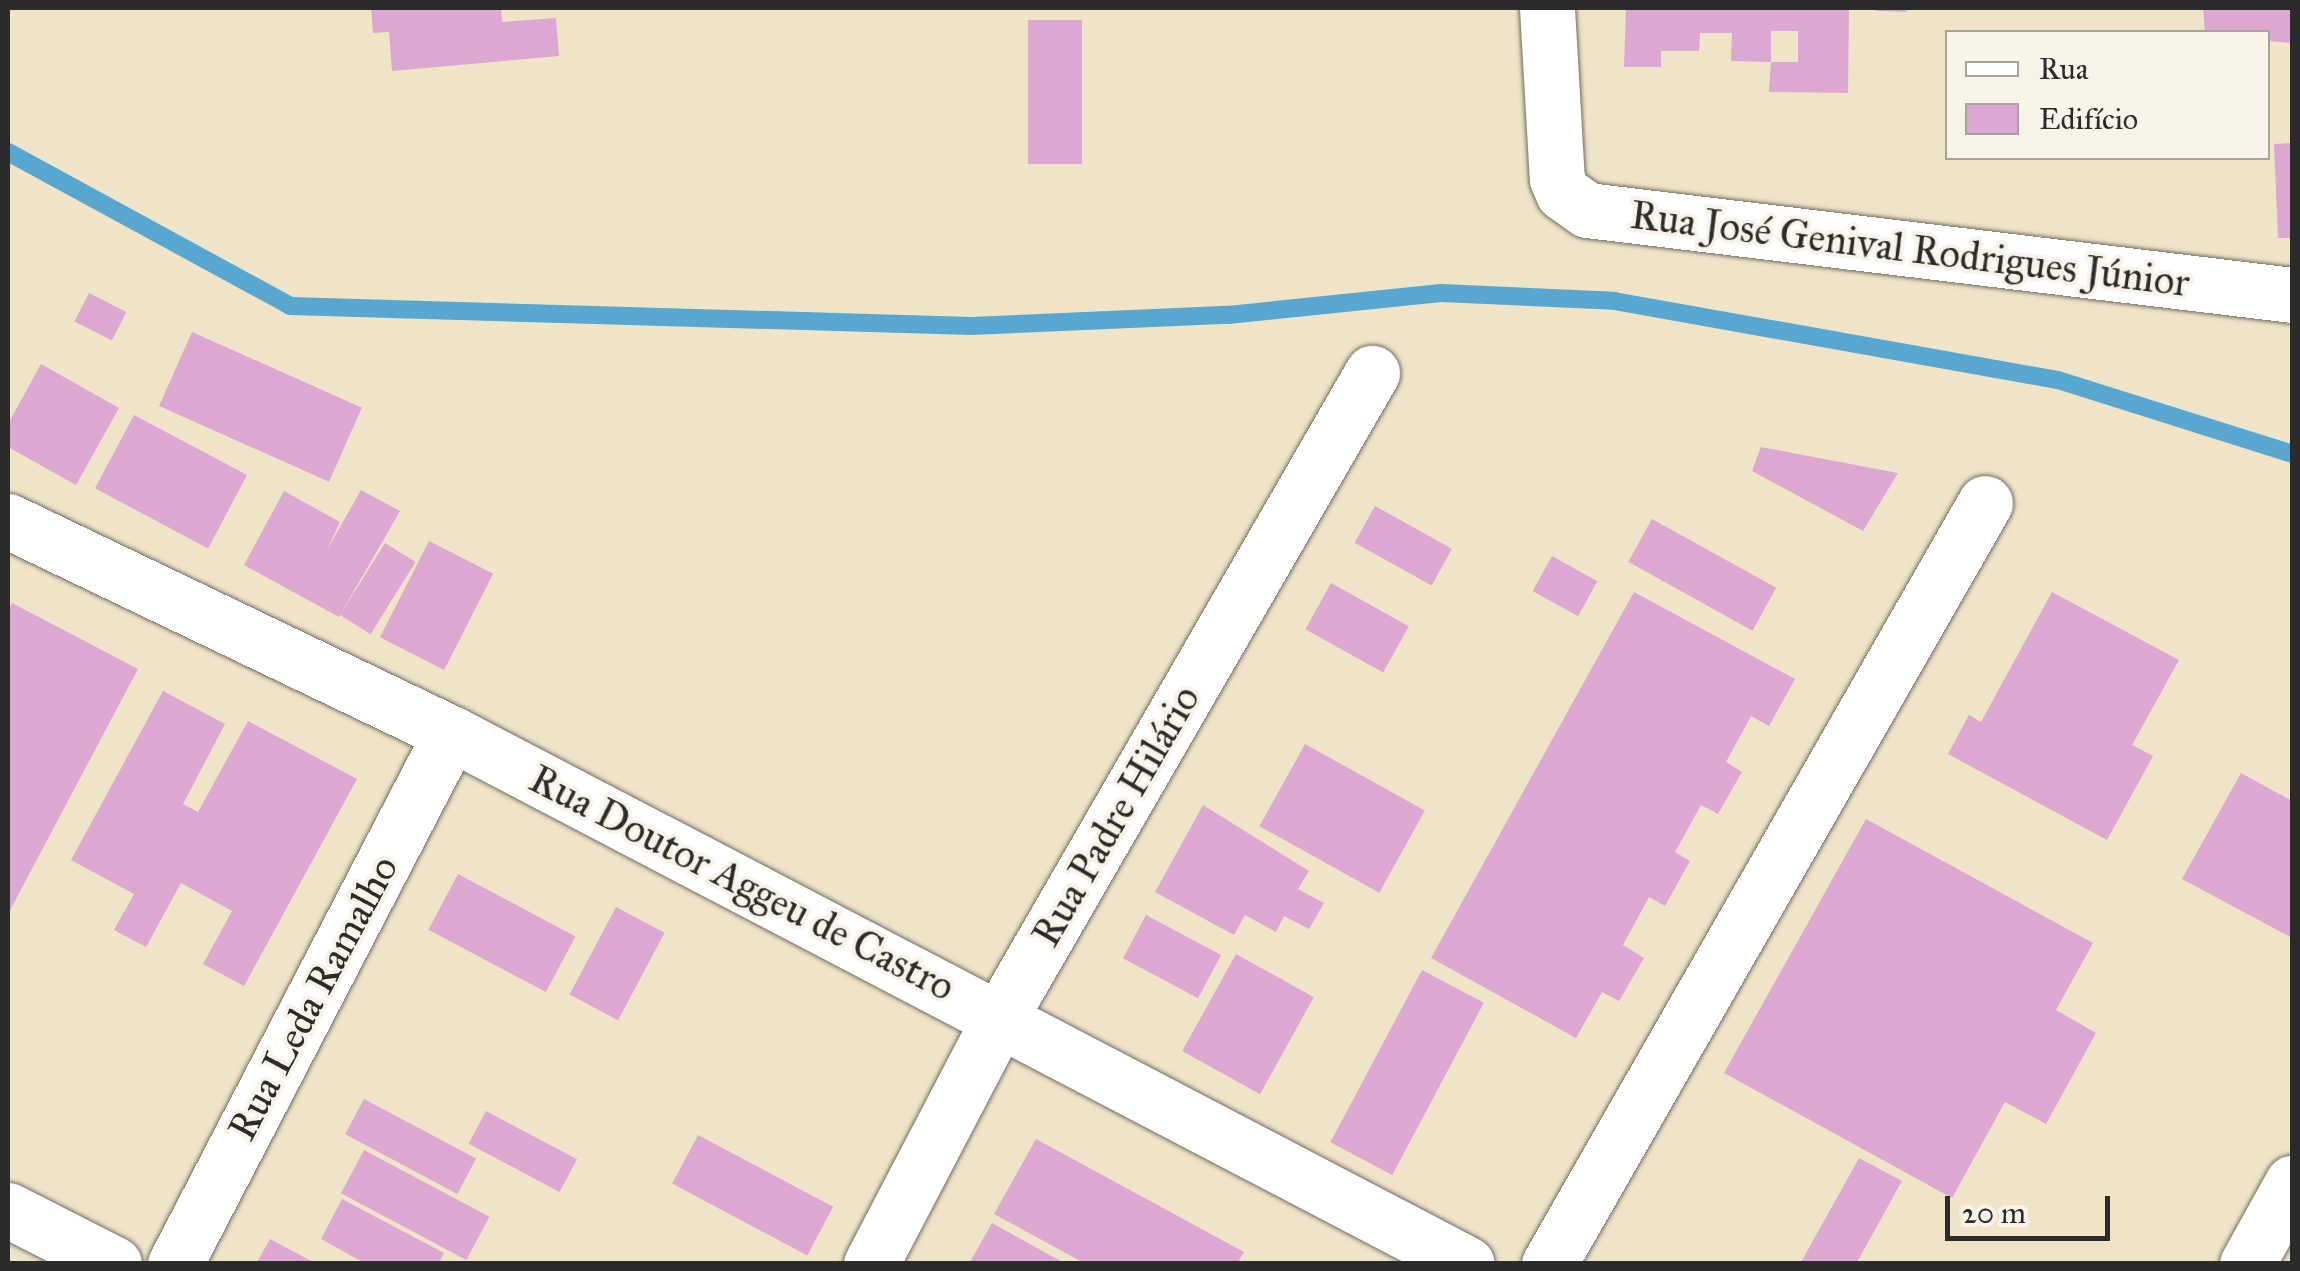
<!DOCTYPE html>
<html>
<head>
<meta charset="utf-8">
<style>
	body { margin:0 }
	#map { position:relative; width:2300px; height:1271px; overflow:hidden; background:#efe4c8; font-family:"IM FELL Great Primer",serif }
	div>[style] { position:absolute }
	.stream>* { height:18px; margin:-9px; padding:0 9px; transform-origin:9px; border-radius:9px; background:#57a7d1 }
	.building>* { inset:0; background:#dca7d0; transform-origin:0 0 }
	.roads { filter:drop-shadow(0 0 2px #706c62) drop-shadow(0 0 2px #706c62) }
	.minor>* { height:55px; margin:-27.5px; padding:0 27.5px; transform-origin:27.5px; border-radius:27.5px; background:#fff }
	span { translate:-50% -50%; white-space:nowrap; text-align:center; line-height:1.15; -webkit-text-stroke:8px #f7f3e8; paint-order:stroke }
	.street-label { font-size:40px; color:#2b2b2b }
	.frame { position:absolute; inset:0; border:10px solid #2b2b2b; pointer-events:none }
	.legend { position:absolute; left:1945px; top:30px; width:325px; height:130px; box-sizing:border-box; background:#f7f3e8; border:2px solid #a5a39c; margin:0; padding:12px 18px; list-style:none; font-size:30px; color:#2b2b2b }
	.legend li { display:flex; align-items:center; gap:20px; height:50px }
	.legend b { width:50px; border:2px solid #a5a39c }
	.scale { position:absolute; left:1945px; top:1196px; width:165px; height:45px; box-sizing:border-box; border:5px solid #2b2b2b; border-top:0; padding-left:12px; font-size:30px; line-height:35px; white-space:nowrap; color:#2b2b2b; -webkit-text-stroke:8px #f7f3e8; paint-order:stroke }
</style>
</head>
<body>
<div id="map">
	<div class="stream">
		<div style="left:8px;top:152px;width:321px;rotate:28.6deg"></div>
		<div style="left:290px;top:306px;width:681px;rotate:1.68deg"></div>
		<div style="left:971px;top:326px;width:257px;rotate:-2.5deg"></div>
		<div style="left:1228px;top:315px;width:214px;rotate:-5.9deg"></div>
		<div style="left:1441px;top:293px;width:173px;rotate:2.6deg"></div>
		<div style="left:1614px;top:301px;width:451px;rotate:10.1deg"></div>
		<div style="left:2058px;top:380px;width:245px;rotate:17.5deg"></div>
	</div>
	<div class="building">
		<div style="clip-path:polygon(371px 8px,501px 8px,502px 22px,556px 18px,559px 56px,392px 71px,389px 32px,373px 33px)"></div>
		<div style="clip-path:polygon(1626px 8px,1849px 8px,1848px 93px,1769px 92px,1771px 62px,1798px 62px,1798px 31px,1771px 31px,1771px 62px,1731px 61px,1732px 33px,1700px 33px,1699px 51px,1661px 51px,1661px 67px,1624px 67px)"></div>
		<div style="clip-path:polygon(1876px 8px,1907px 8px,1907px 12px,1876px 11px)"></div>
		<div style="clip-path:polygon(2203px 8px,2292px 8px,2292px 43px,2268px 41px,2268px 32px,2205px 32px)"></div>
		<div style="left:1028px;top:20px;width:54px;height:144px"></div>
		<div style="clip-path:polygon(2292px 143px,2292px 238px,2278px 238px,2274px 144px)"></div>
		<div style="left:89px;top:293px;width:42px;height:32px;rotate:27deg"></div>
		<div style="left:192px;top:332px;width:186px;height:81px;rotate:24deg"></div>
		<div style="clip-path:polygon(41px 364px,119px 408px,76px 485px,8px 447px,8px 424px)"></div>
		<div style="left:134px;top:415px;width:128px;height:83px;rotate:28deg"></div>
		<div style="clip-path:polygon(1761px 447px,1898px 473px,1863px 531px,1752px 471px)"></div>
		<div style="clip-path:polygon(361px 490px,400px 511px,339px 617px,244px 565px,284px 491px,340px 522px,327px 550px)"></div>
		<div style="left:1375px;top:506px;width:88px;height:42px;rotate:29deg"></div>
		<div style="left:1652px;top:519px;width:142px;height:49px;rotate:29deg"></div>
		<div style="left:429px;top:541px;width:72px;height:108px;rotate:27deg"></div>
		<div style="left:385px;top:543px;width:36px;height:85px;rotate:32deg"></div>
		<div style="left:1552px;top:556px;width:52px;height:40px;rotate:29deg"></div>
		<div style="left:1331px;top:583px;width:89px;height:53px;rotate:29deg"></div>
		<div style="clip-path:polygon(1634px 592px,1795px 679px,1769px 726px,1751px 716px,1726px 762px,1742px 772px,1718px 814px,1701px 805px,1675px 852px,1690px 861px,1665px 906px,1649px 897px,1623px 945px,1644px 958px,1619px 1001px,1602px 992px,1576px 1038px,1431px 958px)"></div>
		<div style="clip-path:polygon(2052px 592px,2179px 660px,2132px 745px,2153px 756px,2107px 840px,1948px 754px,1969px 715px,1981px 722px)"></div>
		<div style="clip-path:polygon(12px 603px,138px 669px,8px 914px,8px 612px)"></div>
		<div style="clip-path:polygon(163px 691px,225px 724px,183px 804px,198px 812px,248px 721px,357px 779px,244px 986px,203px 964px,232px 911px,181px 883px,146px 947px,114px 930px,134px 894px,71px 860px)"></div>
		<div style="left:1305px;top:744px;width:137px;height:94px;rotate:29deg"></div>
		<div style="clip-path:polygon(2241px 773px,2292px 801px,2292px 938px,2182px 879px)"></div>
		<div style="clip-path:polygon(1203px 805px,1309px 871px,1298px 889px,1324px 903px,1309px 929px,1284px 916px,1276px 932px,1245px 915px,1234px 935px,1155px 892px)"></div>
		<div style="clip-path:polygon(1866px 819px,2093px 943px,2056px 1010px,2096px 1033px,2046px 1124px,2005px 1102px,1952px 1198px,1724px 1073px)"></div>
		<div style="left:458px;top:874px;width:133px;height:63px;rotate:28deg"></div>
		<div style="left:616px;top:907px;width:55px;height:99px;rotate:28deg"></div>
		<div style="left:1146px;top:915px;width:85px;height:49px;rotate:28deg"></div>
		<div style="left:1236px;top:954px;width:89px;height:111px;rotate:29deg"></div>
		<div style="left:1422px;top:970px;width:70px;height:195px;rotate:28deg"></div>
		<div style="left:364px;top:1099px;width:127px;height:40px;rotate:28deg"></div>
		<div style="left:486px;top:1111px;width:103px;height:37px;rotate:28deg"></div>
		<div style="left:698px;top:1135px;width:153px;height:55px;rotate:28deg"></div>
		<div style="clip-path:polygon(1036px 1139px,1244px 1252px,1237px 1264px,1086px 1264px,994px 1214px)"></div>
		<div style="left:364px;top:1150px;width:142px;height:49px;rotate:28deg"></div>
		<div style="clip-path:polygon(1859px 1158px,1902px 1181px,1856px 1264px,1800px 1264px)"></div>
		<div style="clip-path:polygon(342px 1199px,444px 1253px,438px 1264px,366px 1264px,321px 1239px)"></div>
		<div style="clip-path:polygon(992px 1223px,1066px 1264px,969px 1264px)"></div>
		<div style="clip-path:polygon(270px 1239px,317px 1264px,256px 1264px)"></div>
	</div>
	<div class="roads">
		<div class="minor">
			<div style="left:1547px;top:8px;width:171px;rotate:86.7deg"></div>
			<div style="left:1557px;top:179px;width:15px;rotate:67deg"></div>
			<div style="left:1563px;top:193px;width:29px;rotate:35deg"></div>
			<div style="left:1587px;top:210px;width:710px;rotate:6.87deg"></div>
			<div style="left:8px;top:521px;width:491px;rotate:25.6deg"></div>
			<div style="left:451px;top:733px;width:1146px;rotate:27.59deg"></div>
			<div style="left:8px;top:1210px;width:119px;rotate:27deg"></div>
			<div style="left:175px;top:1264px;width:598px;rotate:-62.54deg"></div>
			<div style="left:871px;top:1264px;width:279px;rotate:-62.4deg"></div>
			<div style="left:1000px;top:1017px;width:744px;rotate:-59.99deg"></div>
			<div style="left:1549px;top:1264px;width:877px;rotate:-60.19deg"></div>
			<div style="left:2247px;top:1264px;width:93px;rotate:-60.9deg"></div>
		</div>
	</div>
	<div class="street-label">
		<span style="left:1910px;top:249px;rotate:7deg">Rua José Genival Rodrigues Júnior</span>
		<span style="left:1116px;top:816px;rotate:-60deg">Rua Padre Hilário</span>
		<span style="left:742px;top:883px;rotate:27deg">Rua Doutor Aggeu de Castro</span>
		<span style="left:313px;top:998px;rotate:-62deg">Rua Leda Ramalho</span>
	</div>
	<div class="frame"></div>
	<ul class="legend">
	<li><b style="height:12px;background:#fff"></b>Rua</li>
	<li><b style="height:28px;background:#dca7d0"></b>Edifício</li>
	</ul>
	<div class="scale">20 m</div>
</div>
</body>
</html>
